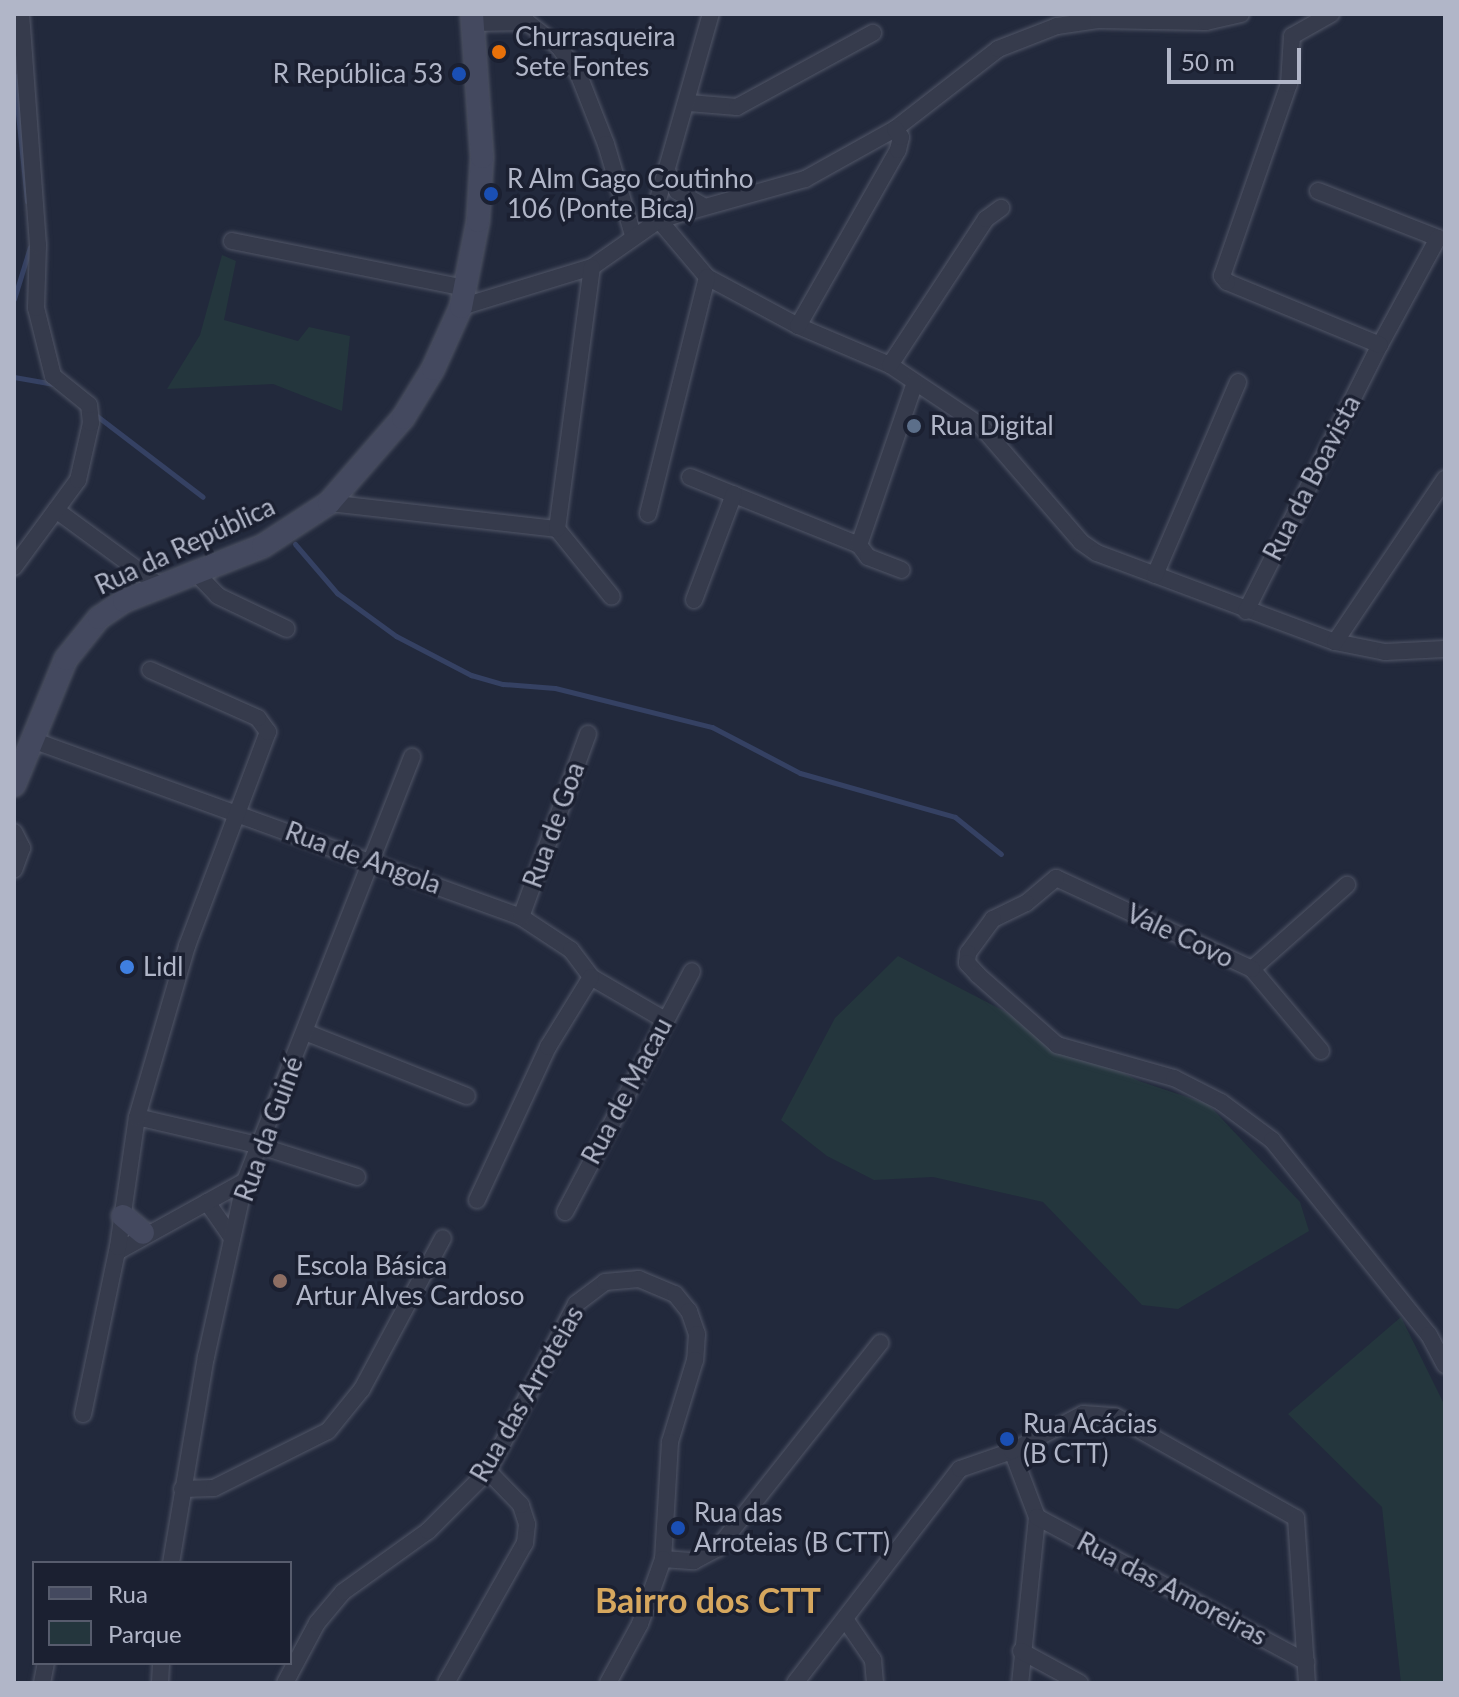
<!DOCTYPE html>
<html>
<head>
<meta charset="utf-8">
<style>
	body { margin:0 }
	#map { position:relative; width:1459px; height:1697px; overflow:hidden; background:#22293c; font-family:Lato,sans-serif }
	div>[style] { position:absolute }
	.green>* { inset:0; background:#24363d }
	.stream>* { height:5px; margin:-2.5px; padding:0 2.5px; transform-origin:2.5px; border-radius:2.5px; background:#354163 }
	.roads { filter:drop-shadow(0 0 2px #515667) drop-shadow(0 0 2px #515667) }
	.street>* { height:16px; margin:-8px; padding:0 8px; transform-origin:8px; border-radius:8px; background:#363b4c }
	.secondary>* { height:22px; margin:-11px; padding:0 11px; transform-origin:11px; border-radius:11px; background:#44495f }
	.dots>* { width:22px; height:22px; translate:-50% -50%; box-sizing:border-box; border:4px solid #1b2031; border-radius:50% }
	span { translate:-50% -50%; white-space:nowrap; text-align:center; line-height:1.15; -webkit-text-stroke:7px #1b2031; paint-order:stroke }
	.poi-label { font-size:26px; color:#b1b6c8 }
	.left { translate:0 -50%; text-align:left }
	.right { translate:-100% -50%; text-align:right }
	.street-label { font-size:26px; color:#b1b6c8 }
	.district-label { font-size:34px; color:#d6a75e; font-weight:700 }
	.frame { position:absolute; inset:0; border:16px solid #b1b6c8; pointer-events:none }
	.legend { position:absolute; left:32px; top:1561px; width:260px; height:104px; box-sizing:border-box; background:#1b2031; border:2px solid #575c6d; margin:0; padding:10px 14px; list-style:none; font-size:24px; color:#b1b6c8 }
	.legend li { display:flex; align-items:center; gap:16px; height:40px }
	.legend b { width:40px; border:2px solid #575c6d }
	.scale { position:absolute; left:1167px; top:48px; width:134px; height:36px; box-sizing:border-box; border:4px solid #b1b6c8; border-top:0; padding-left:10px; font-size:24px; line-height:28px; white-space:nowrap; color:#b1b6c8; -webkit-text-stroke:6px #1b2031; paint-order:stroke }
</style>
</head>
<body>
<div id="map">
	<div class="green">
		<div style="clip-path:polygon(222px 255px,236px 261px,224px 320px,298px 341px,309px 327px,350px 336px,342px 411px,273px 384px,167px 389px,200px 335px)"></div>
		<div style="clip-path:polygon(898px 956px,1139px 1081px,1208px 1104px,1300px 1202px,1309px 1231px,1178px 1309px,1142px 1305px,1043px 1202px,933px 1177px,874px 1180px,827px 1156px,781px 1120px,835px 1018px)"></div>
		<div style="clip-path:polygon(1401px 1317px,1445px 1406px,1445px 1683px,1401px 1683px,1382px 1507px,1288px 1414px)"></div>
	</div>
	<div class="stream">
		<div style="left:14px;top:75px;width:127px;rotate:84.1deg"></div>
		<div style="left:14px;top:299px;width:54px;rotate:-72.9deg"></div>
		<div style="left:14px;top:377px;width:39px;rotate:10deg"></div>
		<div style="left:93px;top:413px;width:138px;rotate:37.4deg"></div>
		<div style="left:295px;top:544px;width:65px;rotate:49.4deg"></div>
		<div style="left:337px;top:593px;width:73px;rotate:36.1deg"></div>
		<div style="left:396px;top:636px;width:85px;rotate:27.5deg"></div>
		<div style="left:471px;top:675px;width:33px;rotate:16deg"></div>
		<div style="left:503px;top:684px;width:52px;rotate:4.4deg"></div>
		<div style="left:555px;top:688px;width:162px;rotate:14deg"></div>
		<div style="left:712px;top:727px;width:99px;rotate:27.6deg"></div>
		<div style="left:800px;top:773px;width:161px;rotate:15.8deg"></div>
		<div style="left:955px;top:817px;width:59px;rotate:38.8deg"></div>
	</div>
	<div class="roads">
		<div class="street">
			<div style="left:473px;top:23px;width:54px;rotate:-1.1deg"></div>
			<div style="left:527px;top:22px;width:41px;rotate:38deg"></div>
			<div style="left:559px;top:47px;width:32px;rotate:54deg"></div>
			<div style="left:578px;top:73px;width:76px;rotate:68.5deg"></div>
			<div style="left:606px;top:144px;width:95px;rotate:73.5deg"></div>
			<div style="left:689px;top:103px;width:48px;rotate:4.8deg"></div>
			<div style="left:737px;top:107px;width:155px;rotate:-28.6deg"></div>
			<div style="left:666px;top:169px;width:25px;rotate:63deg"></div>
			<div style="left:677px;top:191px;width:28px;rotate:30deg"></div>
			<div style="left:1318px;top:191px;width:129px;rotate:21.4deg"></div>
			<div style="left:1438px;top:238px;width:122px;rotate:118.5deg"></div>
			<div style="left:659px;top:220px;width:75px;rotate:49.9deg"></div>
			<div style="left:707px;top:277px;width:103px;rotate:28.3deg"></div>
			<div style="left:798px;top:326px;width:100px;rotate:23deg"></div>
			<div style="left:890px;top:365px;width:110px;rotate:33.8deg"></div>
			<div style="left:981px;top:426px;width:153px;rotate:49.2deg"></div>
			<div style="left:1081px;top:542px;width:19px;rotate:35deg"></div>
			<div style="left:1097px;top:553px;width:254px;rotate:20.5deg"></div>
			<div style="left:1335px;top:642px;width:51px;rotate:11.3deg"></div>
			<div style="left:1385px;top:652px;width:60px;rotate:-2.9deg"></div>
			<div style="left:651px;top:224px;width:218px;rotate:-74.1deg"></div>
			<div style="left:232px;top:241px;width:239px;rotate:11.4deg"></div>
			<div style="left:461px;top:307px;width:137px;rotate:-17deg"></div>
			<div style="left:592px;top:267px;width:82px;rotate:-35deg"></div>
			<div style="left:659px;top:220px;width:152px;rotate:-15.7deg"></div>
			<div style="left:805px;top:179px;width:103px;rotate:-29.1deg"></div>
			<div style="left:895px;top:129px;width:130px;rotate:-37.8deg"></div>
			<div style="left:998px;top:49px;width:63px;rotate:-21.3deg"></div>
			<div style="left:1057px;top:26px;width:41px;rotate:-8.3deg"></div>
			<div style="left:1098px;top:20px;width:108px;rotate:1.1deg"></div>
			<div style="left:1206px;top:22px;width:36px;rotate:-13deg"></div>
			<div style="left:798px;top:326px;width:202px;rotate:-60.4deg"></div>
			<div style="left:898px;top:150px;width:13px;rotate:-77deg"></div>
			<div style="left:901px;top:137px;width:10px;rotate:-127deg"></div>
			<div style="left:890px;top:365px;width:175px;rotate:-56.7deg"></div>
			<div style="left:986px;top:219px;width:19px;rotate:-36deg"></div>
			<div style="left:690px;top:477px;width:182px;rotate:21.9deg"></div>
			<div style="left:859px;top:545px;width:15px;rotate:53deg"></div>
			<div style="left:868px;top:557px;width:36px;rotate:21deg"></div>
			<div style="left:329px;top:503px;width:229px;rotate:6.5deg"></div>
			<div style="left:557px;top:529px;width:87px;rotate:51deg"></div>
			<div style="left:56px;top:510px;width:129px;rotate:36.2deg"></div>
			<div style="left:648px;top:514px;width:244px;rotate:-76deg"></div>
			<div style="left:557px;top:529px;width:264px;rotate:-82.4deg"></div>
			<div style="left:859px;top:545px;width:172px;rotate:-71deg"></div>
			<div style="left:14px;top:567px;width:108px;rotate:-53.7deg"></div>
			<div style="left:78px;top:480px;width:58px;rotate:-77.2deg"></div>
			<div style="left:91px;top:423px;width:18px;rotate:-96deg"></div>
			<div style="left:89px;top:405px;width:46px;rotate:-141.1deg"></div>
			<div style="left:53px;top:376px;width:70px;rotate:-104deg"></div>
			<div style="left:36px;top:308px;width:63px;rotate:-88.2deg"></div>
			<div style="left:38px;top:245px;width:232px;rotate:-94.2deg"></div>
			<div style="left:197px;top:574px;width:30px;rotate:46deg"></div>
			<div style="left:218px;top:596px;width:76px;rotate:25.6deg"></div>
			<div style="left:1155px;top:575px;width:210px;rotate:-66.7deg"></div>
			<div style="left:694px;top:600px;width:113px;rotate:-69.3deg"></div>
			<div style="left:1246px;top:611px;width:298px;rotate:-63.3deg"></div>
			<div style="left:1380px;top:345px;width:165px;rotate:-157.6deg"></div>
			<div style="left:1227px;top:282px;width:8px;rotate:-130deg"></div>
			<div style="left:1222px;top:276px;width:203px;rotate:-70.8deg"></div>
			<div style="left:1289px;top:84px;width:48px;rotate:-86.4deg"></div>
			<div style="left:1292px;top:36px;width:45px;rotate:-29.4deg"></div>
			<div style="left:1335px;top:642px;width:197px;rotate:-56deg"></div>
			<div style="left:35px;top:741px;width:517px;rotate:19.91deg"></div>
			<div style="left:521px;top:917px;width:60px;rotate:33.4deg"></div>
			<div style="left:571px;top:950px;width:34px;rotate:53deg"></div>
			<div style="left:591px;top:977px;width:86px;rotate:30.2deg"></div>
			<div style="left:14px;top:832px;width:18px;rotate:63deg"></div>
			<div style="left:22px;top:848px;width:23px;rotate:110deg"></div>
			<div style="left:521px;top:917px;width:195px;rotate:-69.9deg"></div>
			<div style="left:1252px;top:969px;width:127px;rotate:-41.5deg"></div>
			<div style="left:305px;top:1032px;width:174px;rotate:21.6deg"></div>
			<div style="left:1321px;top:1051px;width:107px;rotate:-130.1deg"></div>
			<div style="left:1252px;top:969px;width:216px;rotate:-155.1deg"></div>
			<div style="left:1056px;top:878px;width:39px;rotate:140deg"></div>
			<div style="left:1026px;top:903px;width:37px;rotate:154deg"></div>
			<div style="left:993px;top:919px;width:42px;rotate:126.3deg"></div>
			<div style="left:968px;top:953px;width:10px;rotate:96deg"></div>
			<div style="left:967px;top:963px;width:16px;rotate:47deg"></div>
			<div style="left:978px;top:975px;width:106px;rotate:41.5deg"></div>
			<div style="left:1057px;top:1045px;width:122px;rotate:15.8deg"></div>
			<div style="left:1174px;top:1078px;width:53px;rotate:27.1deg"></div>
			<div style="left:1221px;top:1102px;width:64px;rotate:36.7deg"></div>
			<div style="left:1272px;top:1140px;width:250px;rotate:51.2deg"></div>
			<div style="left:1429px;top:1335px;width:34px;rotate:62deg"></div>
			<div style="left:137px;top:1117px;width:123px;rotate:13.1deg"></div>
			<div style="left:257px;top:1145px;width:105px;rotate:17.7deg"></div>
			<div style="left:477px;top:1200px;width:169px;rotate:-65.1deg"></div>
			<div style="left:548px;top:1047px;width:82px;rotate:-58.4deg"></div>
			<div style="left:207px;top:1202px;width:44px;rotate:55.2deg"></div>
			<div style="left:565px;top:1212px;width:272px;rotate:-62.2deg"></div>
			<div style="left:117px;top:1252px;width:146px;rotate:-29deg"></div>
			<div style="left:83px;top:1414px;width:171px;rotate:-78.2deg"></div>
			<div style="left:118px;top:1247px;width:131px;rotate:-81.7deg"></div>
			<div style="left:137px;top:1117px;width:178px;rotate:-73.7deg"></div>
			<div style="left:187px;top:946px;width:229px;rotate:-69.3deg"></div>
			<div style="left:268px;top:732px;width:17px;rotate:-126deg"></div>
			<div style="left:258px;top:718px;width:118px;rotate:-156deg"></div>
			<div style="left:1012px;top:1451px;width:71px;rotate:69.3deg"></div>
			<div style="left:1037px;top:1517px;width:167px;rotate:95.8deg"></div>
			<div style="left:182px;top:1489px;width:32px;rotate:-2deg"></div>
			<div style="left:214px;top:1488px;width:127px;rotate:-26.6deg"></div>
			<div style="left:328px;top:1431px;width:54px;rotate:-51deg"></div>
			<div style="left:362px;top:1389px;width:171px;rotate:-61.8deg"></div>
			<div style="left:1037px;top:1517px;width:306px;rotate:28.3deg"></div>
			<div style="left:663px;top:1559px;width:31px;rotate:4deg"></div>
			<div style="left:694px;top:1561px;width:26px;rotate:-28deg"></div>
			<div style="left:717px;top:1549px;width:263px;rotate:-51.6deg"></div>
			<div style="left:171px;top:1563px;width:209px;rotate:-80.4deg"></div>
			<div style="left:206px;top:1357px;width:180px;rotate:-77.5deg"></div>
			<div style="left:245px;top:1181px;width:456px;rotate:-68.5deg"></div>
			<div style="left:845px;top:1619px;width:50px;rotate:55.7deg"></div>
			<div style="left:873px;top:1660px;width:23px;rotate:85deg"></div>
			<div style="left:1021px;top:1651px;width:67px;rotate:28.5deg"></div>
			<div style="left:42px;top:1683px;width:20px;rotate:-79deg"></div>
			<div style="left:160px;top:1683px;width:20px;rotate:-87deg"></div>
			<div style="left:285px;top:1683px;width:68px;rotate:-61.9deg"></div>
			<div style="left:317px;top:1623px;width:40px;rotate:-50deg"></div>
			<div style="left:343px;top:1592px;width:105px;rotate:-35.7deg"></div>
			<div style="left:428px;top:1531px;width:85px;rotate:-45deg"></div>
			<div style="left:488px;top:1471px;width:189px;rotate:-62.2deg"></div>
			<div style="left:576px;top:1304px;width:36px;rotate:-37deg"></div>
			<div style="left:605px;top:1282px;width:34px;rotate:-5deg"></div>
			<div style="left:639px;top:1279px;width:39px;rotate:23deg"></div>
			<div style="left:675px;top:1294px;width:22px;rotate:51deg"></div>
			<div style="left:689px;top:1311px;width:24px;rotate:71deg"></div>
			<div style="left:697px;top:1334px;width:26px;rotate:94deg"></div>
			<div style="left:695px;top:1360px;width:86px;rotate:107deg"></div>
			<div style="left:670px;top:1442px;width:117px;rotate:93.4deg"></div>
			<div style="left:663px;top:1559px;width:69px;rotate:109.5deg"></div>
			<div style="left:640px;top:1624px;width:67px;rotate:118.5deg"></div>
			<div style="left:446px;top:1683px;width:161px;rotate:-60.6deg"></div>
			<div style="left:525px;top:1543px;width:19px;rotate:-84deg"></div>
			<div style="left:527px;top:1524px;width:20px;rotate:-108deg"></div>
			<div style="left:521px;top:1505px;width:47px;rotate:-134.1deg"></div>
			<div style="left:795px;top:1683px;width:270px;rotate:-52.4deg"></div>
			<div style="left:960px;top:1469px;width:55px;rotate:-19.1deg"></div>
			<div style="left:1012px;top:1451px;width:80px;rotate:-27.5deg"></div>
			<div style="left:1083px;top:1414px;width:32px;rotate:4deg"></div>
			<div style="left:1115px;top:1416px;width:208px;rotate:29.4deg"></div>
			<div style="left:1296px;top:1518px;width:165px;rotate:86.2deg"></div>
		</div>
		<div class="secondary">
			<div style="left:14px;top:785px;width:136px;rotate:-67.6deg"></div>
			<div style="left:66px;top:659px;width:53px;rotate:-51.2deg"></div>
			<div style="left:99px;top:618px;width:30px;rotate:-34deg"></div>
			<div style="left:124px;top:601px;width:149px;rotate:-21.6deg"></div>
			<div style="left:263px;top:546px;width:79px;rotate:-33.1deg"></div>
			<div style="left:329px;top:503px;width:113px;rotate:-49deg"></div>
			<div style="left:403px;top:418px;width:57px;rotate:-58.5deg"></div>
			<div style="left:433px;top:369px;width:68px;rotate:-65.7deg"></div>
			<div style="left:461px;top:307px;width:88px;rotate:-78.8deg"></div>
			<div style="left:478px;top:221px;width:64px;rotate:-86.4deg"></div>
			<div style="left:482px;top:157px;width:143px;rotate:-94deg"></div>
			<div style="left:123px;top:1216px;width:26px;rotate:40deg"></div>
		</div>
	</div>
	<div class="dots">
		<div style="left:499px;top:52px;background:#e8710a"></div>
		<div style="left:459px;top:74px;background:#1a4fb4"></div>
		<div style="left:491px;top:194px;background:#1a4fb4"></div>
		<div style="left:914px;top:426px;background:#5c6f8a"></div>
		<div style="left:127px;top:967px;background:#3f7fe0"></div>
		<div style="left:280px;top:1281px;background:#8d6e63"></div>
		<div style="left:1007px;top:1439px;background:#1a4fb4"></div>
		<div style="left:678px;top:1528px;background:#1a4fb4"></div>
	</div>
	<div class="poi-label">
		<span class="left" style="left:515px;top:52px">Churrasqueira<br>Sete Fontes</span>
		<span class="right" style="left:443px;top:74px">R República 53</span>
		<span class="left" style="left:507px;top:194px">R Alm Gago Coutinho<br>106 (Ponte Bica)</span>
		<span class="left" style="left:930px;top:426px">Rua Digital</span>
		<span class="left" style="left:143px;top:967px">Lidl</span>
		<span class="left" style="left:296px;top:1281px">Escola Básica<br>Artur Alves Cardoso</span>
		<span class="left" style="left:1023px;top:1439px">Rua Acácias<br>(B CTT)</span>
		<span class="left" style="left:694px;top:1528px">Rua das<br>Arroteias (B CTT)</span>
	</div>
	<div class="street-label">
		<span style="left:1312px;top:478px;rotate:-63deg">Rua da Boavista</span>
		<span style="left:185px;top:546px;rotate:-25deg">Rua da República</span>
		<span style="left:554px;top:825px;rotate:-70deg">Rua de Goa</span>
		<span style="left:363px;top:858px;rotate:20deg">Rua de Angola</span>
		<span style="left:1180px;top:936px;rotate:25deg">Vale Covo</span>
		<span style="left:627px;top:1091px;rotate:-62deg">Rua de Macau</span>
		<span style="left:269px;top:1129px;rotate:-70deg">Rua da Guiné</span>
		<span style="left:527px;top:1394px;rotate:-60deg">Rua das Arroteias</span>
		<span style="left:1172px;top:1589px;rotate:28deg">Rua das Amoreiras</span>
	</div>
	<div class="district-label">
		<span style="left:708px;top:1600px">Bairro dos CTT</span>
	</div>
	<div class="frame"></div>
	<ul class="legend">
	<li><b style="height:10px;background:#44495f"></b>Rua</li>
	<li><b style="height:22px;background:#24363d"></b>Parque</li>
	</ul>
	<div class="scale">50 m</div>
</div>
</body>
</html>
